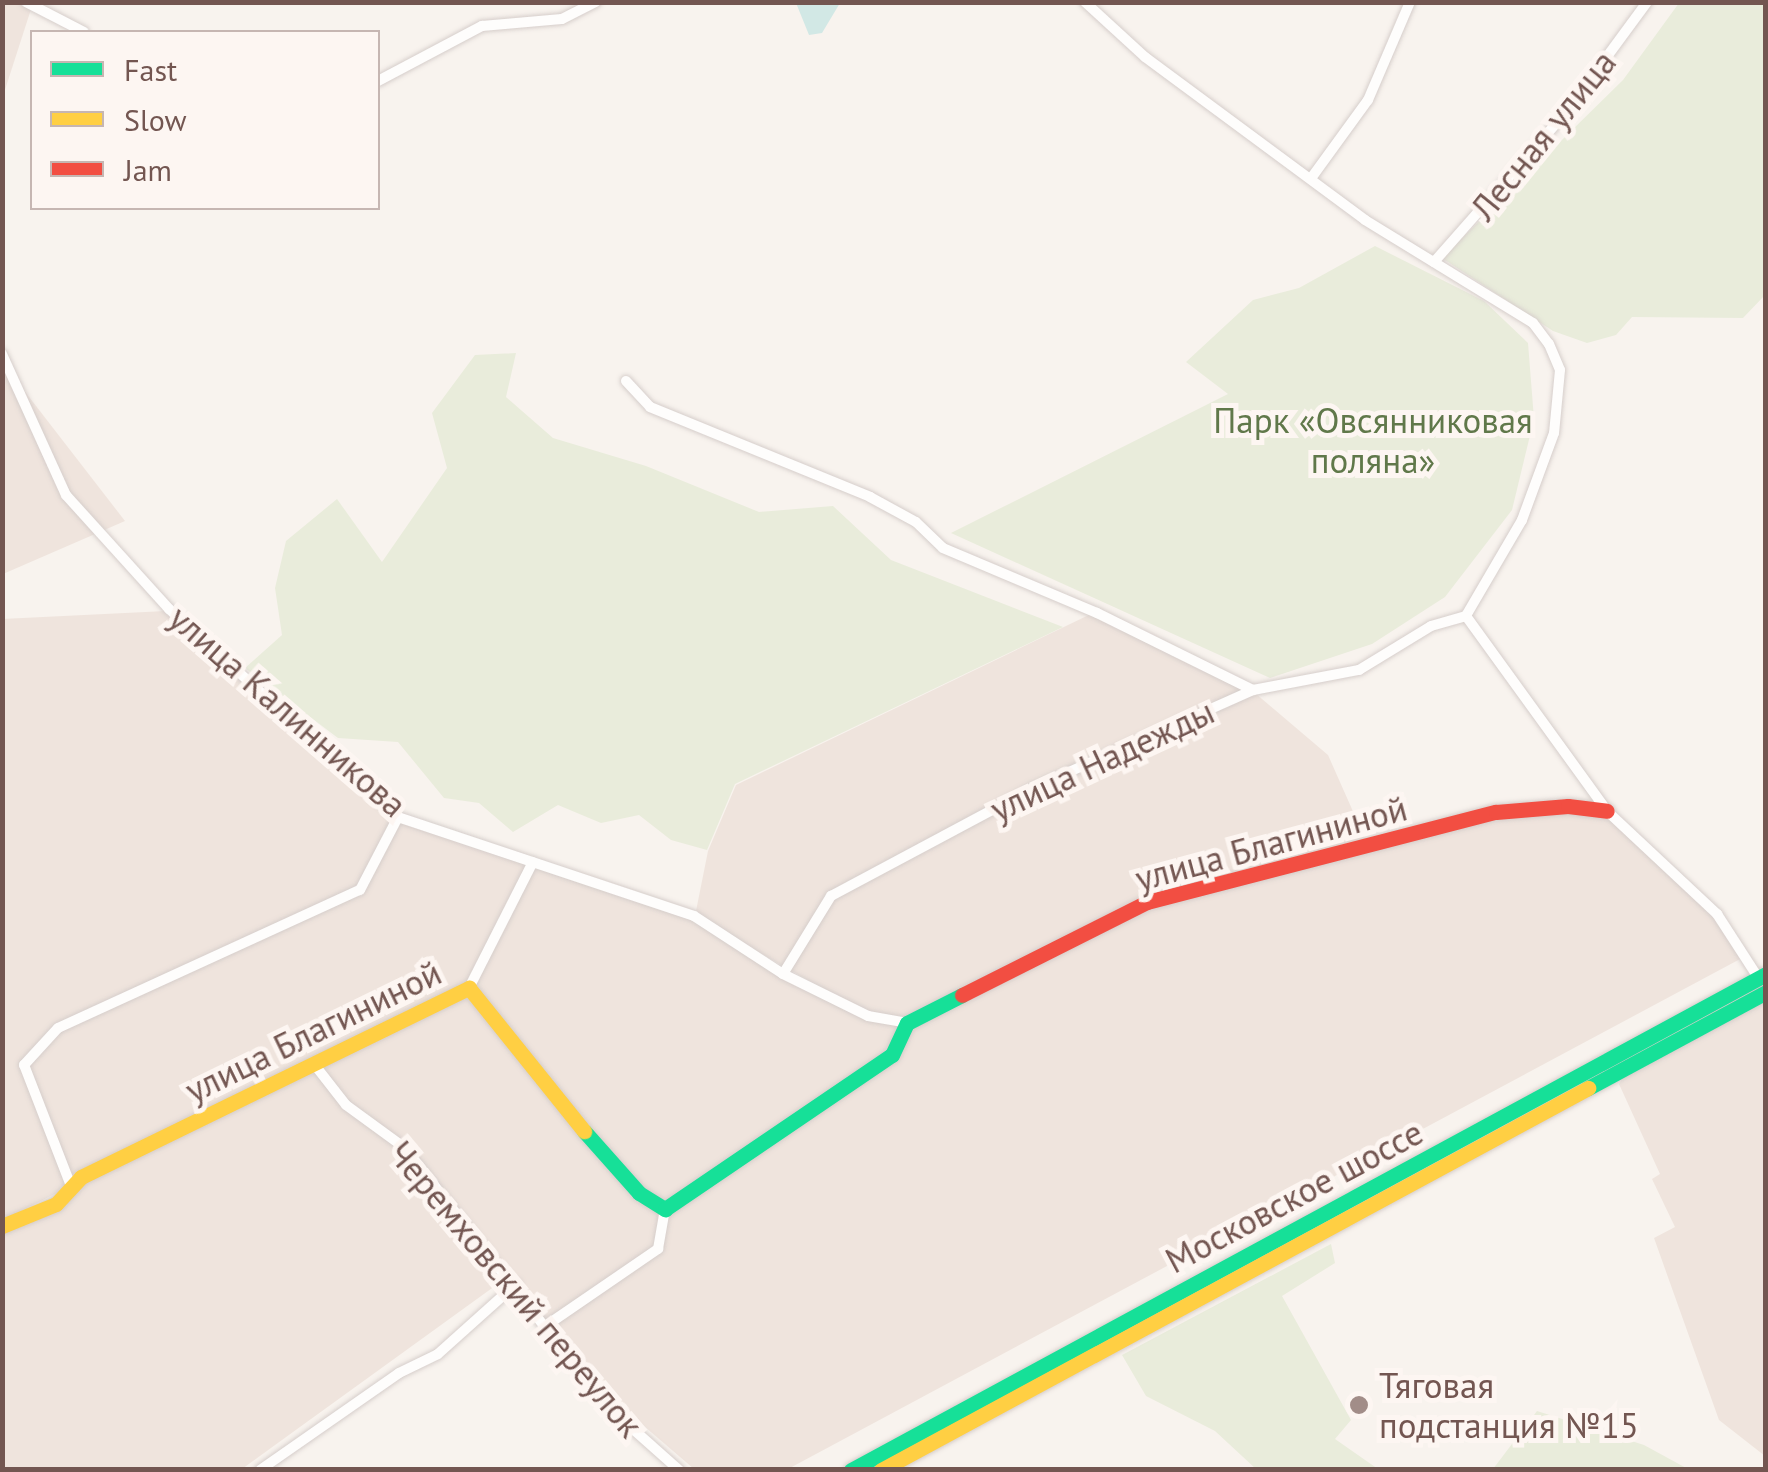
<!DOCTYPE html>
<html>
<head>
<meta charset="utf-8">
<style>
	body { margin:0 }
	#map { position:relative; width:1768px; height:1472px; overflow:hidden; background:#f8f3ee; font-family:"PT Sans",sans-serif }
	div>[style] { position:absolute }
	.residential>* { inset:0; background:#efe4dd }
	.green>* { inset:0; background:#e9ecdb }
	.water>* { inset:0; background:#d2e8e5 }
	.roads { filter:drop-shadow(0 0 2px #d6cecb) drop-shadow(0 0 2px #d6cecb) }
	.street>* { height:10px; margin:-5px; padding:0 5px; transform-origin:5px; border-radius:5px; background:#fefdfc }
	.fast>* { height:15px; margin:-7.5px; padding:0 7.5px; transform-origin:7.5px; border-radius:7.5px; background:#16e098 }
	.slow>* { height:15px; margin:-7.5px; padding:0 7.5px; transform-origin:7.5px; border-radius:7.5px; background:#ffcf43 }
	.jam>* { height:15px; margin:-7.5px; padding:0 7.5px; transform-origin:7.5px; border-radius:7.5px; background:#f24e42 }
	.dots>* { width:28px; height:28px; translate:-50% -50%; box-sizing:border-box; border:5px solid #fdf6f2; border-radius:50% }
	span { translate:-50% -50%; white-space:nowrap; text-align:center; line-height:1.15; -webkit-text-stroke:10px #fdf6f2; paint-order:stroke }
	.street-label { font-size:35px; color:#735651 }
	.park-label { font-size:35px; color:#60784a }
	.poi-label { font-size:35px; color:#735651 }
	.left { translate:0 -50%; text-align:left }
	.frame { position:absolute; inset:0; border:5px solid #735651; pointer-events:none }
	.legend { position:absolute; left:30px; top:30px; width:350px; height:180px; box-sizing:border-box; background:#fdf6f2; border:2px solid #c6b6b2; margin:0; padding:12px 18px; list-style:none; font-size:30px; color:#735651 }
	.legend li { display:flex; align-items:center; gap:20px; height:50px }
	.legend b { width:50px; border:2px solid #c6b6b2 }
</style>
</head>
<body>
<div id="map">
	<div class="residential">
		<div style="clip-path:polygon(3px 3px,33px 3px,3px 96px)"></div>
		<div style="clip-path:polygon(2px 362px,125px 521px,3px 574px,2px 574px)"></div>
		<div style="clip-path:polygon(166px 611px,400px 821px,531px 863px,466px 986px,3px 1220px,2px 619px)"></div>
		<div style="clip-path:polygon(1093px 613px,1255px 693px,1328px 755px,1367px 843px,1143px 898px,906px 1022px,868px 1014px,695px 916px,708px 851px,736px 785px)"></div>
		<div style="clip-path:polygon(1497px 812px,1606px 813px,1717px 916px,1742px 958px,788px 1469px,694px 1469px,595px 1384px,553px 1326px,662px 1251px,668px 1211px,895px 1057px,909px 1024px,1148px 903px)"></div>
		<div style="clip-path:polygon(534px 864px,694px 919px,868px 1018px,905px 1025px,891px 1052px,665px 1205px,656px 1248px,543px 1325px,506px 1278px,242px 1469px,3px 1469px,2px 1226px,473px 987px)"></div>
		<div style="clip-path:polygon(1765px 996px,1765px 1456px,1719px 1420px,1654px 1238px,1675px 1227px,1652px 1179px,1660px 1174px,1619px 1084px,1627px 1071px)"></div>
	</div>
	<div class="green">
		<div style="clip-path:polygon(1679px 3px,1765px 3px,1765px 295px,1743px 318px,1632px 317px,1616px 335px,1587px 343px,1553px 331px,1442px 258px,1623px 80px)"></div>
		<div style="clip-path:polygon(1375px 246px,1484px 301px,1528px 343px,1534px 419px,1512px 510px,1445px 597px,1372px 644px,1270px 678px,951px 533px,1228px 394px,1186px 362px,1253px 300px,1299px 288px)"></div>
		<div style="clip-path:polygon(516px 353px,506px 397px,553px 438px,646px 466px,759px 512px,833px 506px,891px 560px,1063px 627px,735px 784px,707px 850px,671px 840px,639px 815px,601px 823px,558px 805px,513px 832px,479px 803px,444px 798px,398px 742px,338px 738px,245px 668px,282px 635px,275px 588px,286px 541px,337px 499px,382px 562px,447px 468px,432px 413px,475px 355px)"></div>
		<div style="clip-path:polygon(1331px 1244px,1335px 1263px,1282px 1296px,1351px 1420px,1335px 1439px,1378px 1469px,1256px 1469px,1215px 1431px,1146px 1396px,1122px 1355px)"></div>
		<div style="clip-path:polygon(1537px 1411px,1644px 1445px,1688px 1469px,1493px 1469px)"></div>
	</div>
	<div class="water">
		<div style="clip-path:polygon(796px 3px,840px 3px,822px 33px,809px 35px)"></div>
	</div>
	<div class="roads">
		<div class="street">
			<div style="left:26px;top:2px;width:65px;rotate:27.3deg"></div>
			<div style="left:1085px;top:2px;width:81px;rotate:42.5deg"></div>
			<div style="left:1145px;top:57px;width:274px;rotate:36.5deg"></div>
			<div style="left:1365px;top:220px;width:197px;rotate:31.5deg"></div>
			<div style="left:1533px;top:323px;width:26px;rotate:53deg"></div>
			<div style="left:1549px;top:344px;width:28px;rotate:67deg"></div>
			<div style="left:1560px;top:370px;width:63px;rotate:95.4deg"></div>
			<div style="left:1554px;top:433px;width:93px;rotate:110.2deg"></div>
			<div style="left:1522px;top:520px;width:111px;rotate:120.3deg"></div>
			<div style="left:378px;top:81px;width:118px;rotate:-27.9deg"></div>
			<div style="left:482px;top:26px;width:80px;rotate:-5deg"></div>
			<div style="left:562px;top:19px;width:38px;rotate:-27deg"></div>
			<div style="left:1312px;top:177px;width:95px;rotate:-54deg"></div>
			<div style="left:1368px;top:100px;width:107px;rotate:-66.8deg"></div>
			<div style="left:1434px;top:262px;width:201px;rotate:-48.6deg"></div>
			<div style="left:1567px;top:111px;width:135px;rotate:-53.7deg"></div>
			<div style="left:2px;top:354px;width:155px;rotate:65.6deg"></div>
			<div style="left:66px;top:495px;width:154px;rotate:47.9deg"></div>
			<div style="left:169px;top:609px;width:309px;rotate:42.2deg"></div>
			<div style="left:398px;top:817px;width:312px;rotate:18.5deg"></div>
			<div style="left:694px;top:916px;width:106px;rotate:33.1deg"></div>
			<div style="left:783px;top:974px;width:95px;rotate:26.3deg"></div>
			<div style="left:868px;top:1016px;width:40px;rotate:10deg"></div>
			<div style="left:626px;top:381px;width:35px;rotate:47deg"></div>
			<div style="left:650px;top:407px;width:238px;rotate:22.2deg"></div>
			<div style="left:870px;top:497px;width:52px;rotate:28.5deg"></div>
			<div style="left:916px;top:522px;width:37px;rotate:44deg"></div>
			<div style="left:943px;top:548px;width:167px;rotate:22.9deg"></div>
			<div style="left:1097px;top:613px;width:174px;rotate:26.3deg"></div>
			<div style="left:1466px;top:616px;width:241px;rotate:54.1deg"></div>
			<div style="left:1607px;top:811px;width:151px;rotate:43.1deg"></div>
			<div style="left:1717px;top:914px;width:77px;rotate:57.1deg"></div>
			<div style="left:783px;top:974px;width:92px;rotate:-58.4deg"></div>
			<div style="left:831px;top:896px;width:229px;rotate:-28.1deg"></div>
			<div style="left:1033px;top:788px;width:241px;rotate:-24deg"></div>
			<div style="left:1253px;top:690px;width:108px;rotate:-10.7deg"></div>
			<div style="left:1359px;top:670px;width:84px;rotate:-31.4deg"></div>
			<div style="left:1431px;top:626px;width:36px;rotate:-16deg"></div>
			<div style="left:469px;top:988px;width:141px;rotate:-63.1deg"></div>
			<div style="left:314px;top:1064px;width:52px;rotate:52deg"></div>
			<div style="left:346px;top:1105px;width:73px;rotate:36.1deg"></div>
			<div style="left:405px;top:1148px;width:326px;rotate:52deg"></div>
			<div style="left:606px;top:1405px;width:98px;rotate:41.7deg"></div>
			<div style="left:71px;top:1186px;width:130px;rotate:-111.2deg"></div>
			<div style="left:24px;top:1065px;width:50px;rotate:-47.4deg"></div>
			<div style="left:58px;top:1028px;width:332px;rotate:-24.6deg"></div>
			<div style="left:360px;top:890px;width:82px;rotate:-62.5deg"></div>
			<div style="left:547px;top:1325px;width:135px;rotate:-34.4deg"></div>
			<div style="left:658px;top:1249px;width:41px;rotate:-80.1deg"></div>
			<div style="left:260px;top:1470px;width:169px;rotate:-34.9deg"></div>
			<div style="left:399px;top:1373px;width:43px;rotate:-26deg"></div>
			<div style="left:438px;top:1354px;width:105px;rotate:-41.9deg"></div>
		</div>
		<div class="fast">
			<div style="left:1588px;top:1088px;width:202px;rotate:-28.3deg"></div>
			<div style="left:584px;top:1131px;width:83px;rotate:48.4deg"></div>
			<div style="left:639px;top:1193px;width:31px;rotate:32deg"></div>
			<div style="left:665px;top:1209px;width:274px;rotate:-34.2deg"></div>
			<div style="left:892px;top:1055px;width:35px;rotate:-65deg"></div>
			<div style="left:907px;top:1023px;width:62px;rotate:-27deg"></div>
			<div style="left:851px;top:1470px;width:1041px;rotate:-28.46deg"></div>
		</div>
		<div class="slow">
			<div style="left:2px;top:1226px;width:58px;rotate:-22.2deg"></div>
			<div style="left:56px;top:1204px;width:37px;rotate:-47deg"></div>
			<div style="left:81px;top:1177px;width:432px;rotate:-26deg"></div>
			<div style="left:469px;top:988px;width:184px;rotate:51.2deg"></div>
			<div style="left:881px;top:1470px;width:804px;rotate:-28.38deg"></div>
		</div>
		<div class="jam">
			<div style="left:962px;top:995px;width:207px;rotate:-26.7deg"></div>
			<div style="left:1147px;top:902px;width:360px;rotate:-14.5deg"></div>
			<div style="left:1496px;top:812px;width:72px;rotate:-4.8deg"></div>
			<div style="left:1568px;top:806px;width:39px;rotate:7deg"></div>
		</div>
	</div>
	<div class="dots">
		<div style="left:1359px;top:1405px;background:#a28d88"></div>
	</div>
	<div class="street-label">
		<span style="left:1543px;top:135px;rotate:-51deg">Лесная улица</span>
		<span style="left:288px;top:711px;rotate:41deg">улица Калинникова</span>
		<span style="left:1102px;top:760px;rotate:-25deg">улица Надежды</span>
		<span style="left:1271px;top:843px;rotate:-15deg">улица Благининой</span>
		<span style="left:313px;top:1031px;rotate:-26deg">улица Благининой</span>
		<span style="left:1294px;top:1196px;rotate:-28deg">Московское шоссе</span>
		<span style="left:516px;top:1289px;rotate:50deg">Черемховский переулок</span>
	</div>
	<div class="park-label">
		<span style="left:1373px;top:440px">Парк «Овсянниковая<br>поляна»</span>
	</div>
	<div class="poi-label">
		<span class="left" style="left:1379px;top:1405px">Тяговая<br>подстанция №15</span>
	</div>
	<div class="frame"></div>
	<ul class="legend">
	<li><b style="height:12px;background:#16e098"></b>Fast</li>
	<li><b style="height:12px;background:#ffcf43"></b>Slow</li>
	<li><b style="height:12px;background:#f24e42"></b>Jam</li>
	</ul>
</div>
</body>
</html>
